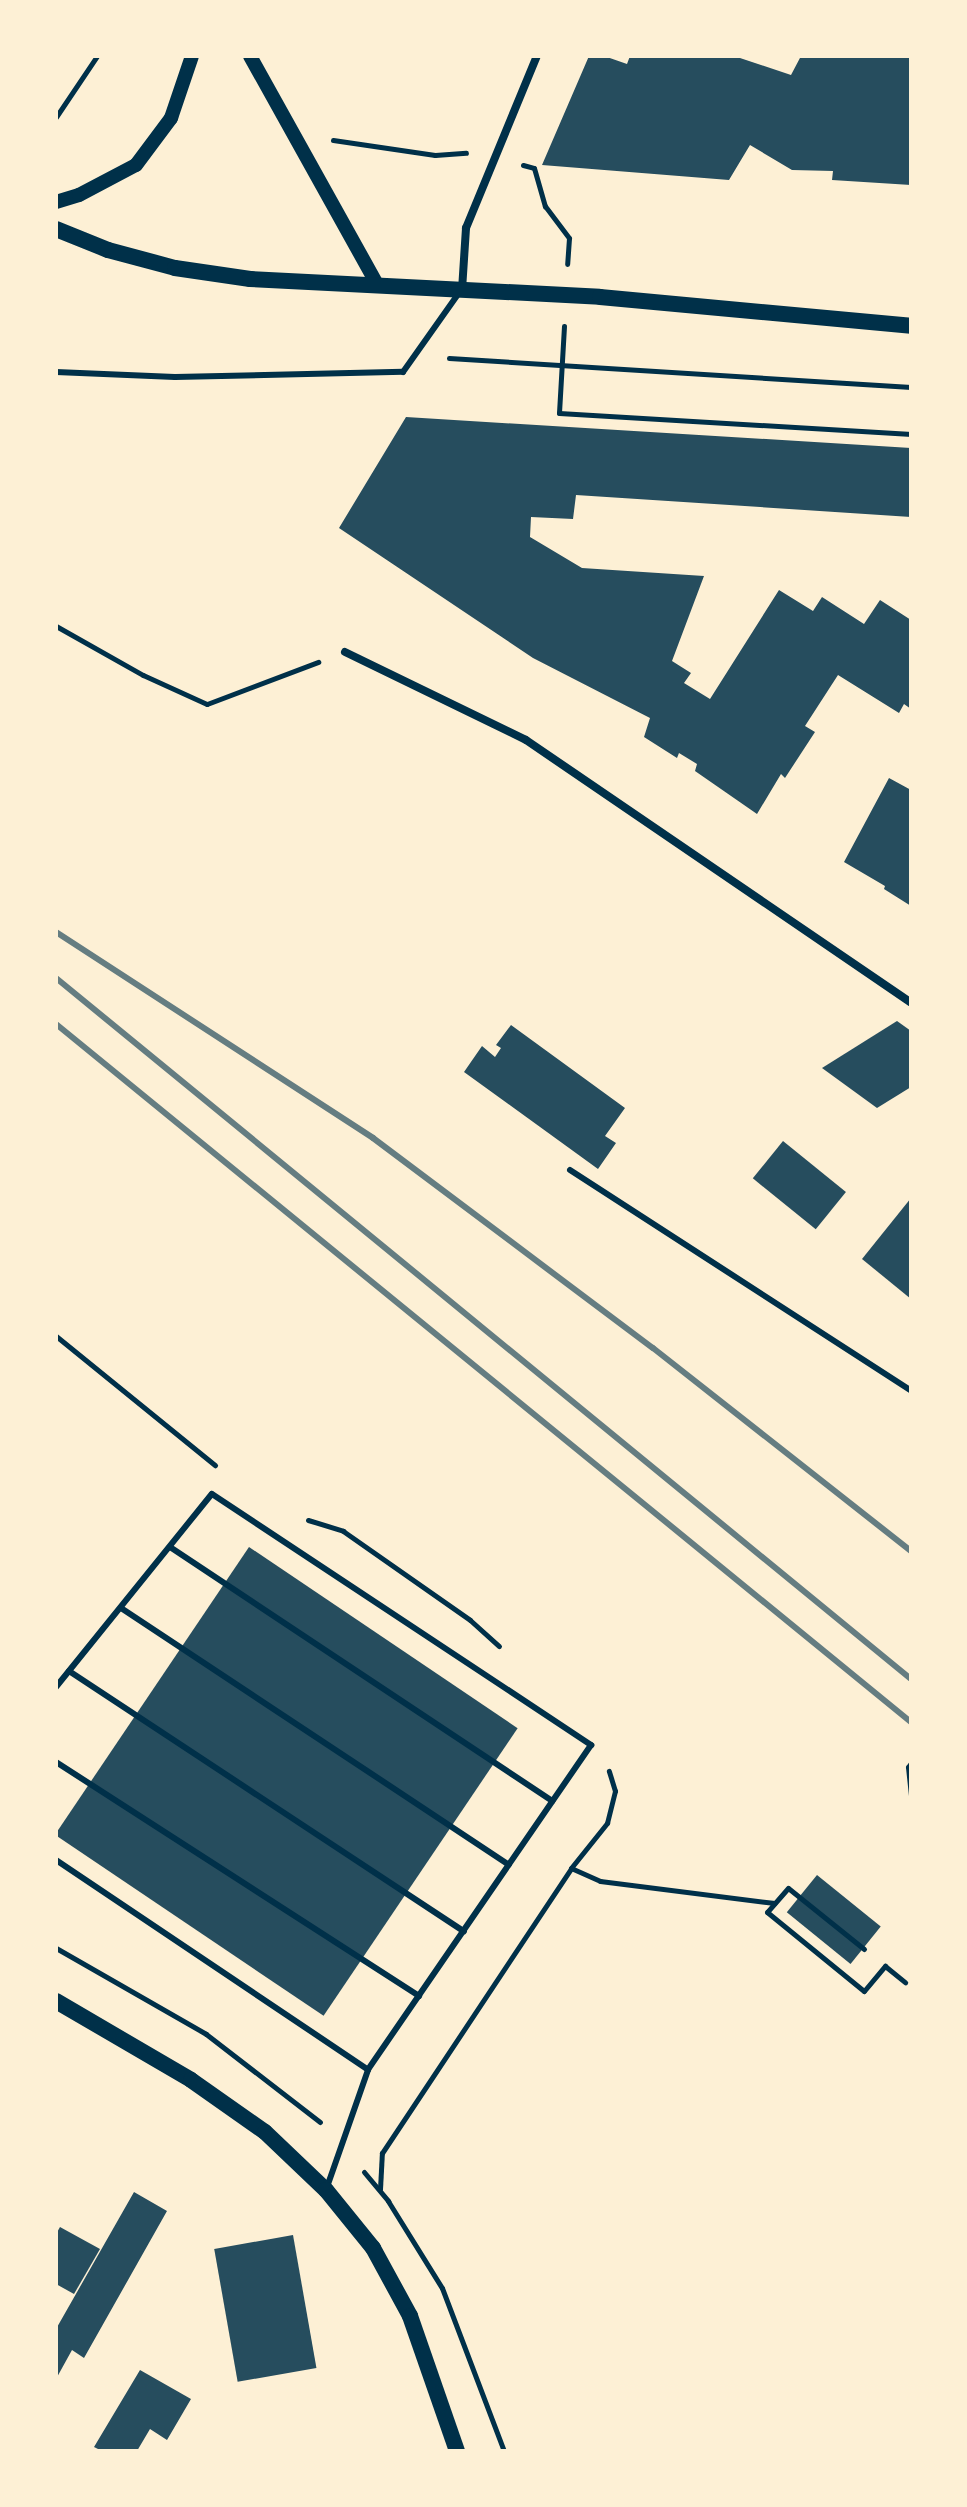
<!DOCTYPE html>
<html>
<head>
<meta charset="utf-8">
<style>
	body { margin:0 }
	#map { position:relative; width:967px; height:2507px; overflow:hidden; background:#fdf0d5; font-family:Montserrat,sans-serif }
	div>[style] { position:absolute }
	.building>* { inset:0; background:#264d5e; transform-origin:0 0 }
	.path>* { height:5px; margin:-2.5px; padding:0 2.5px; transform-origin:2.5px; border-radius:2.5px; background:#003049 }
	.service>* { height:6px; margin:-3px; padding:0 3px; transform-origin:3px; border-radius:3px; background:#003049 }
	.minor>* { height:8px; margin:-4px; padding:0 4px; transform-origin:4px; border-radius:4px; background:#003049 }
	.tertiary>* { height:14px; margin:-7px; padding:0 7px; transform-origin:7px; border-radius:7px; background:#003049 }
	.secondary>* { height:16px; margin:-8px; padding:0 8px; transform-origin:8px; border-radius:8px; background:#003049 }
	.rail>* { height:6px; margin:-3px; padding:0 3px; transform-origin:3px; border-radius:3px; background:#657d81 }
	span { translate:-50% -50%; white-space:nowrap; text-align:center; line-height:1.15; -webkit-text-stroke:6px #fdf0d5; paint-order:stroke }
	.frame { position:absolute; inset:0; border:58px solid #fdf0d5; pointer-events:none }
</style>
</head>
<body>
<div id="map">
	<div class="building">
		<div style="clip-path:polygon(589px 56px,604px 56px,627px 64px,630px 56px,734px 56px,791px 75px,801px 56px,911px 56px,911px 185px,832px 180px,833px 171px,792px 170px,750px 145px,729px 180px,542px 165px)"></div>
		<div style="clip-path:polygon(406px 417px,911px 448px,911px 517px,576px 495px,573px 519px,531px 517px,530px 537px,582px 568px,704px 576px,672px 661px,691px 673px,684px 683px,710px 699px,779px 590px,813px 611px,822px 597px,864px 624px,880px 600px,911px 620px,911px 709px,904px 704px,899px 713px,838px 675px,805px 726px,815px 732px,785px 778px,781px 774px,757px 814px,695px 771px,697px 764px,679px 753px,677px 758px,644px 737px,650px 718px,533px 658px,339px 528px)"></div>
		<div style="clip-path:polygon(889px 778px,911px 790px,911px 906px,884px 889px,885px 886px,844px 862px)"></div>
		<div style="clip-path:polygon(897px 1021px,911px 1031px,911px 1087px,877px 1108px,822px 1068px)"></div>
		<div style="clip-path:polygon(511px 1025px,625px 1108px,605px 1136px,616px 1143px,598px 1169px,464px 1072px,482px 1046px,495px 1057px,501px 1048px,496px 1045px)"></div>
		<div style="left:783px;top:1141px;width:81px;height:48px;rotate:39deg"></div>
		<div style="clip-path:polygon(911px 1198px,911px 1299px,862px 1259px)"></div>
		<div style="left:249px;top:1547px;width:324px;height:347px;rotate:34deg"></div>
		<div style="left:817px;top:1875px;width:82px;height:48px;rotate:39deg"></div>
		<div style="clip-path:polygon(134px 2192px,167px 2211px,84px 2358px,72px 2350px,56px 2379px,56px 2329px)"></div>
		<div style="clip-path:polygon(60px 2227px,100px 2249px,74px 2294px,56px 2284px,56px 2234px)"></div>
		<div style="left:293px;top:2235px;width:135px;height:80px;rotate:80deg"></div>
		<div style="clip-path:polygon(140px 2370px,191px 2399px,167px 2440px,150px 2429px,137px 2451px,102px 2451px,94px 2447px)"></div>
	</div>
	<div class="path">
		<div style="left:56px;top:117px;width:73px;rotate:-56.1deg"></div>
		<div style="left:333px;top:140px;width:103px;rotate:8.4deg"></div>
		<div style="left:435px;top:155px;width:31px;rotate:-4deg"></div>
		<div style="left:523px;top:165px;width:11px;rotate:15deg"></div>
		<div style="left:534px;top:168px;width:40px;rotate:74deg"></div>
		<div style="left:545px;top:206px;width:40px;rotate:53deg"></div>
		<div style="left:569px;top:238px;width:26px;rotate:94deg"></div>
		<div style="left:564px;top:326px;width:87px;rotate:93.3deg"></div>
		<div style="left:559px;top:413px;width:353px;rotate:3.4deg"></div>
		<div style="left:449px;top:358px;width:463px;rotate:3.6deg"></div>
		<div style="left:56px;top:626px;width:100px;rotate:29.4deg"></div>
		<div style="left:143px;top:675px;width:70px;rotate:24.4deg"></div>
		<div style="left:207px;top:704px;width:119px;rotate:-20.7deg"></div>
		<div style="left:56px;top:1336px;width:205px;rotate:39.1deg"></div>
		<div style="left:308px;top:1520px;width:37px;rotate:17deg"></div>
		<div style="left:343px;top:1531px;width:155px;rotate:35deg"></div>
		<div style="left:470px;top:1620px;width:39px;rotate:42deg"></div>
		<div style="left:911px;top:1763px;width:5px;rotate:127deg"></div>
		<div style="left:908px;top:1767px;width:29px;rotate:84deg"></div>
		<div style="left:571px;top:1868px;width:58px;rotate:-51.3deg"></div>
		<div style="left:607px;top:1823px;width:33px;rotate:-76deg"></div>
		<div style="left:615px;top:1791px;width:21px;rotate:-107deg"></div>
		<div style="left:56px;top:1948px;width:173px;rotate:29.8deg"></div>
		<div style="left:206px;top:2034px;width:144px;rotate:37.7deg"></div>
		<div style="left:864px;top:1949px;width:97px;rotate:-141.2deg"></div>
		<div style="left:788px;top:1888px;width:32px;rotate:131deg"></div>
		<div style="left:767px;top:1912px;width:125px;rotate:39.2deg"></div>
		<div style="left:864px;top:1991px;width:33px;rotate:-50deg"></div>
		<div style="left:885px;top:1966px;width:26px;rotate:39deg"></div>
		<div style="left:364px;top:2172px;width:38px;rotate:50deg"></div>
		<div style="left:388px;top:2201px;width:102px;rotate:58.2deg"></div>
		<div style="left:442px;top:2288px;width:174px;rotate:69.2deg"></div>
		<div style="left:380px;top:2189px;width:36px;rotate:-87deg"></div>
		<div style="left:382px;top:2153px;width:342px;rotate:-56.4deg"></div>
		<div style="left:571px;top:1868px;width:32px;rotate:24deg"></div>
		<div style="left:600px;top:1881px;width:176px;rotate:7.2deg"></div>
	</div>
	<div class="service">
		<div style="left:56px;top:372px;width:119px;rotate:2.4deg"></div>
		<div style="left:175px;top:377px;width:228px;rotate:-1.3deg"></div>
		<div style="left:403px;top:372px;width:97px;rotate:-54.7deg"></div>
		<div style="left:570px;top:1170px;width:406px;rotate:32.9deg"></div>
		<div style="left:170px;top:1547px;width:459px;rotate:33.6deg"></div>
		<div style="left:121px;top:1608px;width:465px;rotate:33.5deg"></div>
		<div style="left:69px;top:1671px;width:473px;rotate:33.4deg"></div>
		<div style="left:56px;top:1687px;width:248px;rotate:-51.1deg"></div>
		<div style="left:212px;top:1494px;width:455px;rotate:33.5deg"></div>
		<div style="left:591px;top:1745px;width:394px;rotate:124.5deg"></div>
		<div style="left:56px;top:1762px;width:432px;rotate:32.8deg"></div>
		<div style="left:56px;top:1860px;width:376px;rotate:33.9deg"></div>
		<div style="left:368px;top:2070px;width:124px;rotate:109.3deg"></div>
	</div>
	<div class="minor">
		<div style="left:462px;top:290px;width:62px;rotate:-86.3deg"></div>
		<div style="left:466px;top:228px;width:186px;rotate:-67.6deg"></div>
		<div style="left:345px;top:652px;width:201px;rotate:25.9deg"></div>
		<div style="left:526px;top:740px;width:466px;rotate:34.3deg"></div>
	</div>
	<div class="tertiary">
		<div style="left:250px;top:56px;width:263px;rotate:60.9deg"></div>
		<div style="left:56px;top:202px;width:24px;rotate:-17deg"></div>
		<div style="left:79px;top:195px;width:64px;rotate:-27.8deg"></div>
		<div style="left:136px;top:165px;width:59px;rotate:-53.3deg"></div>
		<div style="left:171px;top:118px;width:65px;rotate:-71.3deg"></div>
	</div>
	<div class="secondary">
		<div style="left:56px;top:229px;width:56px;rotate:22deg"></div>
		<div style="left:108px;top:250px;width:69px;rotate:15deg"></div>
		<div style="left:175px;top:268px;width:76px;rotate:8.3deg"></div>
		<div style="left:250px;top:279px;width:350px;rotate:2.9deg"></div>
		<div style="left:600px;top:297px;width:312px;rotate:5.3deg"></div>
		<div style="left:56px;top:2001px;width:156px;rotate:30.3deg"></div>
		<div style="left:191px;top:2080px;width:90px;rotate:35.1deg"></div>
		<div style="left:265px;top:2132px;width:84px;rotate:43.6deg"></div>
		<div style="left:326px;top:2190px;width:75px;rotate:51deg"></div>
		<div style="left:373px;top:2248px;width:77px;rotate:61.4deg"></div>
		<div style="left:410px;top:2316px;width:143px;rotate:70.8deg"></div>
	</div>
	<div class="rail">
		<div style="left:56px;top:932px;width:378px;rotate:33deg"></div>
		<div style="left:373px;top:1138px;width:350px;rotate:36.9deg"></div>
		<div style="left:653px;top:1348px;width:328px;rotate:38.2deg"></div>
		<div style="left:56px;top:978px;width:1106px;rotate:39.35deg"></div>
		<div style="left:56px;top:1024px;width:1104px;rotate:39.23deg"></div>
	</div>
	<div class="frame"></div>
</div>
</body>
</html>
